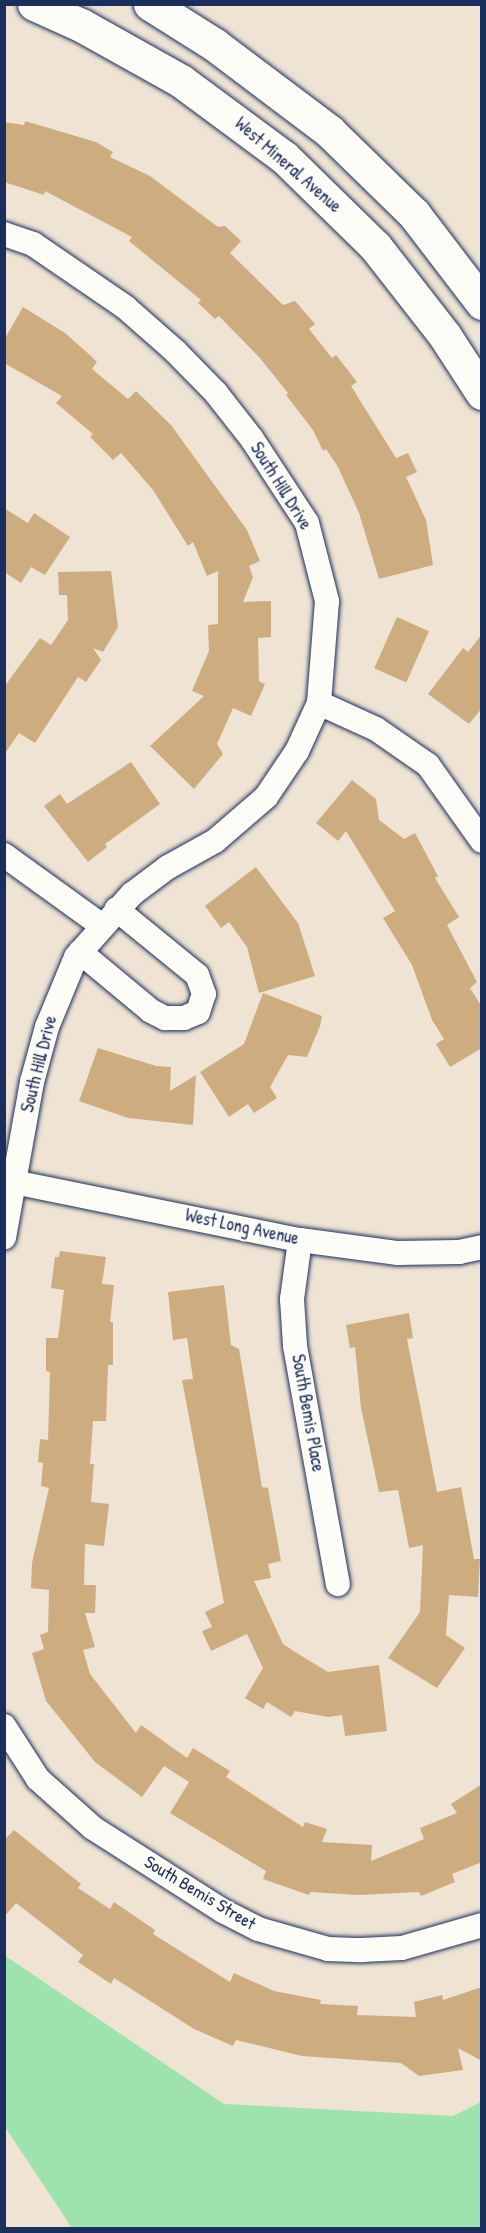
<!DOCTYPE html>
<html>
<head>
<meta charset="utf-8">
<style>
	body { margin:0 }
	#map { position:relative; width:486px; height:2233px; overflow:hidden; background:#efe4d3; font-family:"Patrick Hand",sans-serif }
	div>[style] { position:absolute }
	.green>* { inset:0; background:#9ee2ae }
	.building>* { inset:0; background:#cdac80; transform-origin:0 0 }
	.roads { filter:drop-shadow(0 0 2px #1b2f5e) drop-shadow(0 0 2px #1b2f5e) }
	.street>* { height:24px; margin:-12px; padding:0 12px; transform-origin:12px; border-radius:12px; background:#fdfcf7 }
	.secondary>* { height:33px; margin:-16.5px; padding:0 16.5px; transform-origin:16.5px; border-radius:16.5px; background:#fdfcf7 }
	span { translate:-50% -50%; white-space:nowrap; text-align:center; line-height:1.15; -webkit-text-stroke:4.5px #fdfcf7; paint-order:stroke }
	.street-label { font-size:18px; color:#1b2f5e }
	.frame { position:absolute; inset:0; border:6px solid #1b2f5e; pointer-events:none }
</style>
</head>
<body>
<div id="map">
	<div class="green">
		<div style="clip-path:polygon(4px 1955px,224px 2104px,453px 2116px,481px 2102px,481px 2228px,72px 2228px,5px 2127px)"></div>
	</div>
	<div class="building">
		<div style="clip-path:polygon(25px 121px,96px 142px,113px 152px,110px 157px,150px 176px,218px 227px,225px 226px,241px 241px,230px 253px,283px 305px,295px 301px,315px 324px,309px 329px,332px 358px,336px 355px,357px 382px,351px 386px,396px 458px,408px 453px,417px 472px,406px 477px,426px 520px,433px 565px,379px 579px,359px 513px,338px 467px,326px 449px,323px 451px,313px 430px,286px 395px,288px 393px,259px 357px,219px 316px,215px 319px,198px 303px,201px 300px,129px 241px,132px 237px,45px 191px,44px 195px,4px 182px,4px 122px,24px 125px)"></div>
		<div style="clip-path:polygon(23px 307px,65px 333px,91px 356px,97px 362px,92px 369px,128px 399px,136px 391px,171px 425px,247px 530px,260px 561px,249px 566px,253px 577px,243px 602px,271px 601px,271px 637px,258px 638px,259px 681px,265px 684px,251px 716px,233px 708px,217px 744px,223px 754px,194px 789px,150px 746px,204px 696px,192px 691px,209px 651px,208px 625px,218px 624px,218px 571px,207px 576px,193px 542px,188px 546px,153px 490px,121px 453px,113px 460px,90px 437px,93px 434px,56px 403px,62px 396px,4px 363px,4px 340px)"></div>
		<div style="clip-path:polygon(4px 508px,28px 523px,34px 513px,70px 537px,45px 575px,31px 567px,21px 583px,4px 572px)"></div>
		<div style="clip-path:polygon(111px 571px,118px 627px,103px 652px,93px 648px,101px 660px,86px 682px,78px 677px,35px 743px,19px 733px,4px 755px,4px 687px,40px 638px,51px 645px,68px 620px,67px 595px,59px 595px,58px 572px)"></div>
		<div style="left:397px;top:617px;width:35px;height:56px;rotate:24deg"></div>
		<div style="clip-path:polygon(482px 634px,482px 708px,469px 724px,428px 694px,463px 648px,468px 652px)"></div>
		<div style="clip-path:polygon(131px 762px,160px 804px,105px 844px,107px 847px,88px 862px,44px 806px,60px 794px,67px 804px)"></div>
		<div style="clip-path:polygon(352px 780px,376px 799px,379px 820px,404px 839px,415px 833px,438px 876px,435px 878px,459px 917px,447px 925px,477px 982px,470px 988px,482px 1007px,482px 1048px,450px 1067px,436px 1044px,444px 1039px,432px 1020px,412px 965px,383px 918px,395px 911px,346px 831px,338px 841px,316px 823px)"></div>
		<div style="clip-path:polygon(256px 867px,298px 923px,315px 976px,259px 993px,247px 947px,229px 922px,221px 928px,205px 906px)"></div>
		<div style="clip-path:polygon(263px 993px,322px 1016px,320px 1026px,307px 1057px,288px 1055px,270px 1087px,277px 1098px,254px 1113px,248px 1104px,229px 1117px,200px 1072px,244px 1044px)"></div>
		<div style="clip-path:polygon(98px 1048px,156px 1066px,171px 1067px,170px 1091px,196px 1075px,193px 1125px,128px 1118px,79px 1101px)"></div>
		<div style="clip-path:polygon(60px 1251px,106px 1257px,102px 1284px,114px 1285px,110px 1322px,113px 1322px,113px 1365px,108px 1365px,106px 1421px,93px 1421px,90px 1464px,94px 1464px,91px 1502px,109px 1504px,104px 1546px,85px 1544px,84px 1585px,96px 1585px,95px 1613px,85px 1613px,95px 1647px,83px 1650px,90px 1674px,136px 1733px,141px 1725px,187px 1758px,193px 1748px,230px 1771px,226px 1777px,303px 1827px,305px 1822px,327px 1829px,322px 1842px,372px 1845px,371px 1861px,424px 1839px,420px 1828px,457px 1813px,451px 1804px,482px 1784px,482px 1862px,452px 1874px,455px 1882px,421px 1896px,419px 1892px,358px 1895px,310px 1892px,309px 1895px,263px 1879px,266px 1871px,170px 1813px,189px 1782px,164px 1766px,142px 1797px,95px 1762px,46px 1701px,32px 1653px,44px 1649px,40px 1635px,48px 1632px,49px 1590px,31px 1588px,32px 1563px,49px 1488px,41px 1486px,43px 1463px,38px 1462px,40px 1439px,48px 1440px,50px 1372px,46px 1371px,46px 1338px,58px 1338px,64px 1290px,51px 1288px,55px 1257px,59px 1257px)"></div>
		<div style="clip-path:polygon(224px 1285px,231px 1345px,239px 1349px,262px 1487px,268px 1488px,281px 1561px,268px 1564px,271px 1578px,254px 1581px,283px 1644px,300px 1655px,328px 1672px,379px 1665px,387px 1731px,345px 1736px,342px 1715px,328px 1717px,295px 1711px,291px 1717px,267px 1702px,263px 1709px,245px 1698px,263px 1668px,247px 1634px,211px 1651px,202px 1631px,212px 1627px,205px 1612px,224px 1603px,182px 1380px,193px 1379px,187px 1338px,173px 1340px,168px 1292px)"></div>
		<div style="clip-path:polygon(409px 1313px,413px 1338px,407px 1339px,437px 1492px,461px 1487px,474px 1559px,480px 1559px,478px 1597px,449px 1595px,446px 1635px,465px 1648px,437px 1688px,388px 1658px,420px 1612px,423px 1545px,409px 1548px,398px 1490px,379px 1492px,361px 1408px,355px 1347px,350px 1348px,346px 1325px)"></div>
		<div style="clip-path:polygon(14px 1830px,81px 1884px,78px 1888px,110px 1909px,114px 1902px,155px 1930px,153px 1934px,230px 1982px,234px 1973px,274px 1991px,321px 2000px,320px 2004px,358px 2006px,357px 2015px,416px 2017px,414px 2002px,442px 1995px,443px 2000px,482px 1987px,482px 2061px,458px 2048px,463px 2070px,419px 2076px,401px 2063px,302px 2056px,236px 2040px,233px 2046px,194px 2029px,114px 1978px,111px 1984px,78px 1962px,83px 1955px,16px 1903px,4px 1917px,4px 1840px)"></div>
	</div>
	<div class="roads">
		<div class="street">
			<div style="left:4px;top:234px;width:31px;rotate:19deg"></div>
			<div style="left:33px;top:244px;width:112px;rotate:34.4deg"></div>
			<div style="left:125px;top:307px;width:67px;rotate:41.3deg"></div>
			<div style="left:175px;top:351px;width:59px;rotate:45.7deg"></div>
			<div style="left:216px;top:393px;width:58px;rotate:52deg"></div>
			<div style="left:252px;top:439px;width:100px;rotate:56.8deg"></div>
			<div style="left:307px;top:523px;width:81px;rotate:75.6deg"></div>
			<div style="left:327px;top:601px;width:102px;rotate:94.5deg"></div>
			<div style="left:319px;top:703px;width:53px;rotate:114.6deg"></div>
			<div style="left:297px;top:751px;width:55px;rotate:124deg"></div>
			<div style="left:266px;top:797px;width:67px;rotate:139.2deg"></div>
			<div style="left:215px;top:841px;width:54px;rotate:151deg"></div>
			<div style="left:168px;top:867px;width:45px;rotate:143.1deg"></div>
			<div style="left:132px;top:894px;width:84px;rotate:131.6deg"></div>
			<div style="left:76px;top:957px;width:76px;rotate:112.5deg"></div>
			<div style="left:47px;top:1027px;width:57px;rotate:105.3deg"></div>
			<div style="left:32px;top:1082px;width:158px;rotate:100.2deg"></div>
			<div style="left:319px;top:703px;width:63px;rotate:24.5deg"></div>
			<div style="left:376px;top:729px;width:63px;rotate:34.7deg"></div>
			<div style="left:428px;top:765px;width:93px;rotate:54.6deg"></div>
			<div style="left:4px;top:855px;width:120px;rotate:35.8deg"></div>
			<div style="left:80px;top:952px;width:92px;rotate:39.7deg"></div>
			<div style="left:151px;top:1011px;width:16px;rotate:27deg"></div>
			<div style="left:165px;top:1018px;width:19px"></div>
			<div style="left:184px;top:1018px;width:15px;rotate:-23deg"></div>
			<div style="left:198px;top:1012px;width:19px;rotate:-72deg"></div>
			<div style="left:204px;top:994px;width:20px;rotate:-110deg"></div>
			<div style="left:197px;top:975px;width:104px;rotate:-140.8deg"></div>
			<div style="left:4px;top:1180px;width:302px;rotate:11.5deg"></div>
			<div style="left:300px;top:1240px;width:99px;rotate:7.6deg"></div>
			<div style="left:398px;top:1253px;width:61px;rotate:-0.9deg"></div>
			<div style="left:459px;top:1252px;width:24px;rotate:-12deg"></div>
			<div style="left:300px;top:1240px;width:60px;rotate:97.7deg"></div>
			<div style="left:292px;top:1299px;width:47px;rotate:86.3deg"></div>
			<div style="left:295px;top:1346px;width:242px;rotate:79.8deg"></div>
			<div style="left:4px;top:1726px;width:63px;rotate:57.3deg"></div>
			<div style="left:38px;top:1779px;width:74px;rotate:41.7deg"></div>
			<div style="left:93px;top:1828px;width:154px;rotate:32.6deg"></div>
			<div style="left:223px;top:1911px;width:39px;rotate:27deg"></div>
			<div style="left:258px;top:1929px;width:73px;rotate:15.9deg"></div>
			<div style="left:328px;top:1949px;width:34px;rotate:2deg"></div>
			<div style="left:362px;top:1950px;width:40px;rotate:-2.9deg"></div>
			<div style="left:402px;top:1948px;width:83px;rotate:-16deg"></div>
		</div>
		<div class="secondary">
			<div style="left:34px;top:4px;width:51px;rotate:24.1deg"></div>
			<div style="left:81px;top:25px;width:115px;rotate:29.2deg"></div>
			<div style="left:181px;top:81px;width:129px;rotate:36.5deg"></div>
			<div style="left:285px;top:158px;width:126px;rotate:44.4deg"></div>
			<div style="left:375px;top:246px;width:114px;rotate:52.1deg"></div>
			<div style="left:445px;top:336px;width:68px;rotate:57deg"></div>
			<div style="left:150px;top:4px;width:77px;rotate:32.2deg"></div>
			<div style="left:215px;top:45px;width:143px;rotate:37deg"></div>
			<div style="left:329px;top:131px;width:119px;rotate:44.3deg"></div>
			<div style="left:414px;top:214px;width:112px;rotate:52.6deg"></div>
		</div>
	</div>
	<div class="street-label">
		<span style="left:288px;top:165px;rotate:41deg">West Mineral Avenue</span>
		<span style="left:281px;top:486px;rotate:58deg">South Hill Drive</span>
		<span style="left:39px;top:1064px;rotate:-76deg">South Hill Drive</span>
		<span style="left:242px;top:1227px;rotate:12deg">West Long Avenue</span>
		<span style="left:308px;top:1413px;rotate:80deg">South Bemis Place</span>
		<span style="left:200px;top:1893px;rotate:31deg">South Bemis Street</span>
	</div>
	<div class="frame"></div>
</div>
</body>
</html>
